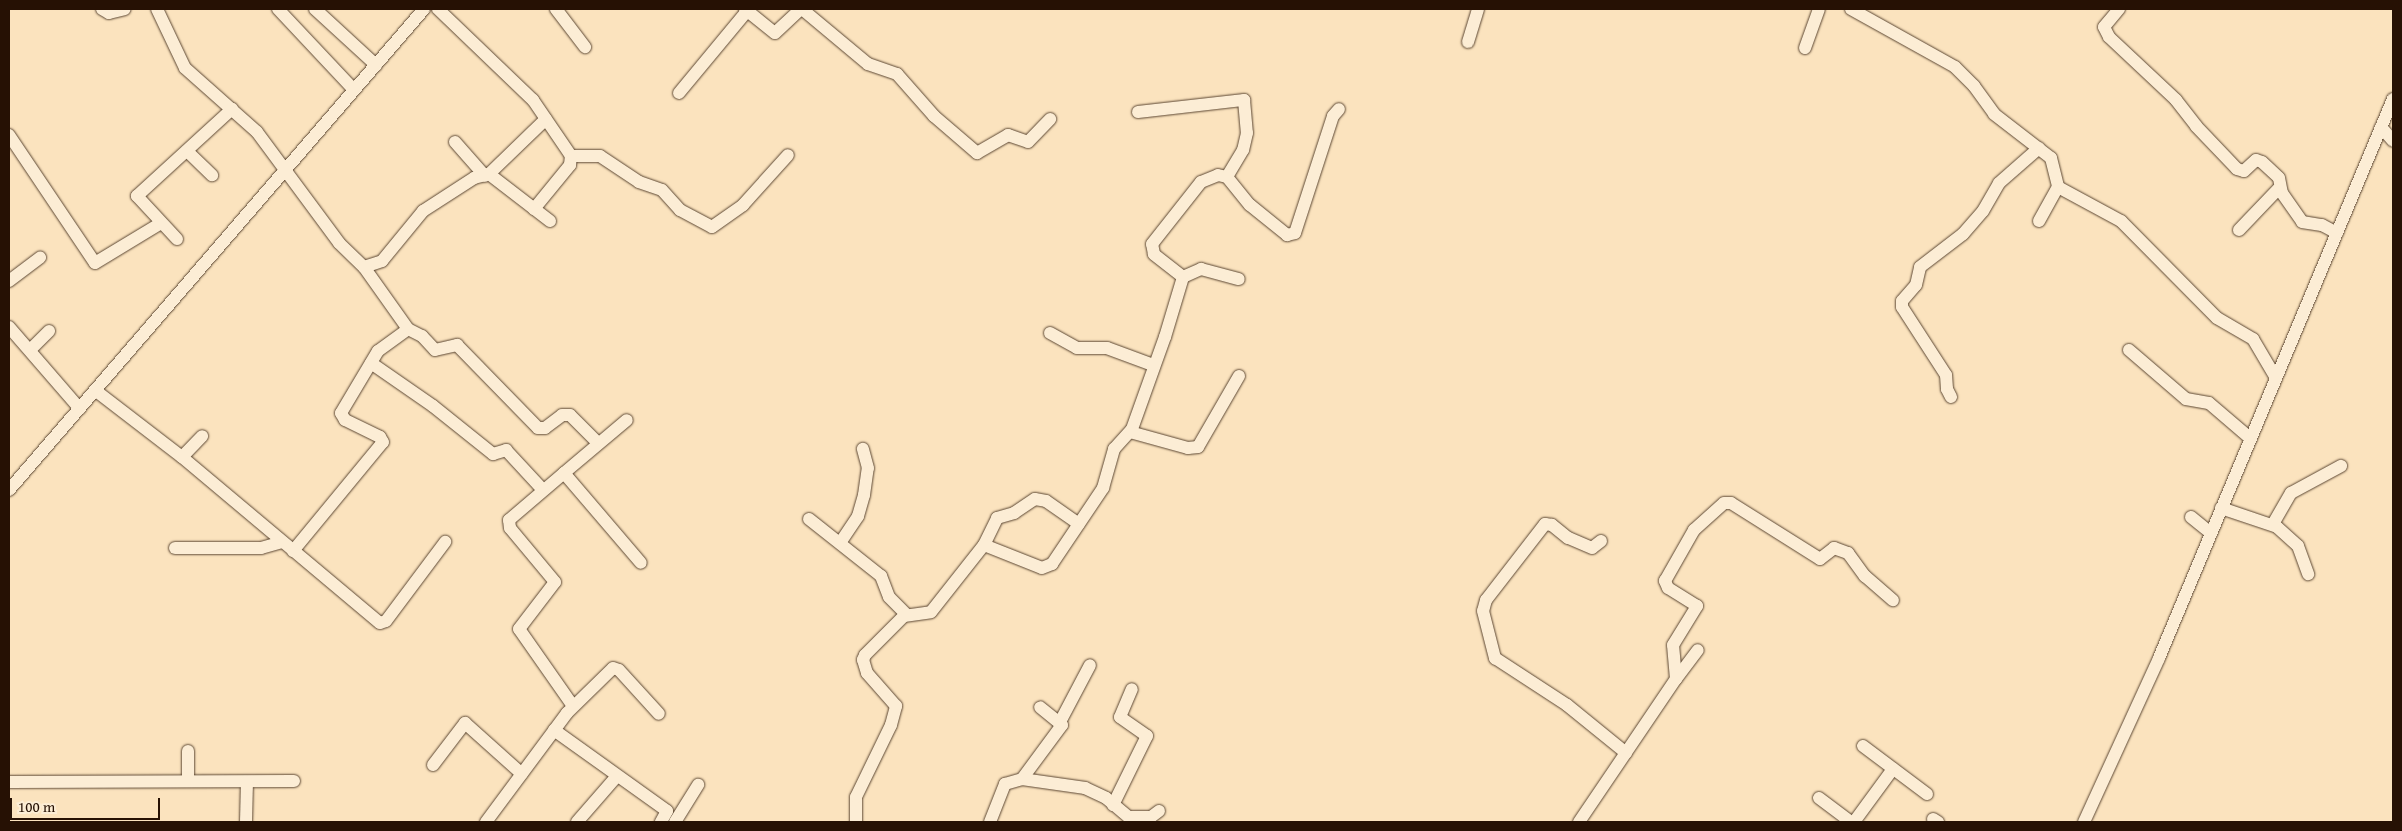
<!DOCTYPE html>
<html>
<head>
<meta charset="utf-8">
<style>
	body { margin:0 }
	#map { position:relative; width:2402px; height:831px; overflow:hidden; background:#fbe3be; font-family:"Gentium Book Plus",serif }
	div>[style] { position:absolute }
	.roads { filter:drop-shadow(0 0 1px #5b4632) drop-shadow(0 0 1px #5b4632) }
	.minor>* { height:12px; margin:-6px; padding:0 6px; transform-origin:6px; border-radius:6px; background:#fcedd5 }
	span { translate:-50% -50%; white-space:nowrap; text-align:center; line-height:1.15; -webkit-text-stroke:4.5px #fcedd5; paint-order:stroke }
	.frame { position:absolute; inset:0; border:10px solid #261104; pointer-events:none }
	.scale { position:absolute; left:10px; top:798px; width:150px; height:22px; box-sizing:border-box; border:2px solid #261104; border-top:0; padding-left:6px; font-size:15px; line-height:18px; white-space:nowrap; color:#261104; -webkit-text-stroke:4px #fcedd5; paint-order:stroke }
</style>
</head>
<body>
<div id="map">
	<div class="roads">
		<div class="minor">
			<div style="left:102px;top:9px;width:8px;rotate:30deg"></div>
			<div style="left:109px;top:13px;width:16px;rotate:-14deg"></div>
			<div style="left:157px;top:9px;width:65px;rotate:64.6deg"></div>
			<div style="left:185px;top:68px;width:96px;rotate:41.6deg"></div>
			<div style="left:257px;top:132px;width:138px;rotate:53.5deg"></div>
			<div style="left:339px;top:243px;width:35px;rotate:44deg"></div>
			<div style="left:364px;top:267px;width:19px;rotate:-18deg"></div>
			<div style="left:382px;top:261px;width:65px;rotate:-50.6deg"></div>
			<div style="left:423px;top:211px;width:61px;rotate:-32.9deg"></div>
			<div style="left:474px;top:178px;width:16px;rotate:-15deg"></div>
			<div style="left:489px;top:174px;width:79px;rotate:-44deg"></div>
			<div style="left:278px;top:9px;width:111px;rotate:46.8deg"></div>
			<div style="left:315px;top:9px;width:83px;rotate:42.6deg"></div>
			<div style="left:438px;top:9px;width:132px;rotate:43.8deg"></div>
			<div style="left:533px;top:100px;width:68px;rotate:55.8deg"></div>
			<div style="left:571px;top:156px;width:29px"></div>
			<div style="left:600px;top:156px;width:47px;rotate:33.7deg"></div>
			<div style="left:639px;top:182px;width:24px;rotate:19deg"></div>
			<div style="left:662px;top:190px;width:27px;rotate:48deg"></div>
			<div style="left:680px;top:210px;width:36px;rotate:28deg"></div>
			<div style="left:712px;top:227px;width:38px;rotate:-35deg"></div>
			<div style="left:743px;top:205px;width:67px;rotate:-48deg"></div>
			<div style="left:556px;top:9px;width:48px;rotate:52.7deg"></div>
			<div style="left:745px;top:9px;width:38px;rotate:39deg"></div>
			<div style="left:775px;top:33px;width:35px;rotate:-43deg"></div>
			<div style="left:802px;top:9px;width:86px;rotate:39.8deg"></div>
			<div style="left:868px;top:64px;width:31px;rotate:19deg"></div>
			<div style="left:897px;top:74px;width:56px;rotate:48.6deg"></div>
			<div style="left:934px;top:116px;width:57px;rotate:40.7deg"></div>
			<div style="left:977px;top:153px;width:36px;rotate:-30deg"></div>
			<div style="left:1008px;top:135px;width:21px;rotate:19deg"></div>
			<div style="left:1028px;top:142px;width:32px;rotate:-46deg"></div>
			<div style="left:1851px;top:9px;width:119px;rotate:29.1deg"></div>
			<div style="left:1955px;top:67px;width:27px;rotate:45deg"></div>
			<div style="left:1974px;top:86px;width:34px;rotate:54deg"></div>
			<div style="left:1994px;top:114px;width:72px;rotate:37.7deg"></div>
			<div style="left:2051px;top:158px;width:30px;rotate:76deg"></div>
			<div style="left:2058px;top:187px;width:72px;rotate:28.4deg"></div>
			<div style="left:2121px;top:221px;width:136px;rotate:45.3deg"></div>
			<div style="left:2217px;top:318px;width:42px;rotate:30.3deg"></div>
			<div style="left:2253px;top:339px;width:45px;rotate:59.5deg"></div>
			<div style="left:2119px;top:9px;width:23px;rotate:130deg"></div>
			<div style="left:2104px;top:27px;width:11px;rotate:63deg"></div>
			<div style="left:2109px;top:37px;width:92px;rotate:43.2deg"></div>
			<div style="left:2176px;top:100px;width:33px;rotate:52deg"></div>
			<div style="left:2196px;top:126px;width:59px;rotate:46.4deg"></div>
			<div style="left:2237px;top:169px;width:7px;rotate:16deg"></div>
			<div style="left:2244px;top:171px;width:16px;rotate:-43deg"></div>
			<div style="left:2256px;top:160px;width:6px;rotate:18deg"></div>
			<div style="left:2262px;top:162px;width:23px;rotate:43deg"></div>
			<div style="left:2279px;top:178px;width:15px;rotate:79deg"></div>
			<div style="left:2282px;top:193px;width:35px;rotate:55deg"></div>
			<div style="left:2302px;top:222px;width:20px;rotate:9deg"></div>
			<div style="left:2322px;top:225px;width:17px;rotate:28deg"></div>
			<div style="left:1468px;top:42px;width:34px;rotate:-73deg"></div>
			<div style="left:1805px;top:48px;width:41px;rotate:-70.3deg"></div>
			<div style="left:679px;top:93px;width:107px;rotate:-50.3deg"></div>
			<div style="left:1138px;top:112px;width:107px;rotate:-6.5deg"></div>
			<div style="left:1244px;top:100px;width:33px;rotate:85deg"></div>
			<div style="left:1247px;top:133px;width:17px;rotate:103deg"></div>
			<div style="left:1243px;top:150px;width:31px;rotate:121deg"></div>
			<div style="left:2381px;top:127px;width:18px;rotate:49deg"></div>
			<div style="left:9px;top:135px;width:154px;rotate:56.1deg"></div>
			<div style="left:95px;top:263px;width:77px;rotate:-31.2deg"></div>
			<div style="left:455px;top:142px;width:45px;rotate:48.6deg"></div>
			<div style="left:187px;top:151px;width:35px;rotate:44deg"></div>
			<div style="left:489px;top:174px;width:77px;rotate:37.6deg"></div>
			<div style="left:534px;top:209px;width:57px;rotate:-50.7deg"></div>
			<div style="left:570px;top:165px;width:9px;rotate:-84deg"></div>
			<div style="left:2039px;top:221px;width:39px;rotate:-61deg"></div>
			<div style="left:2239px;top:230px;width:59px;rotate:-46.4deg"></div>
			<div style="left:177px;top:239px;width:59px;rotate:-132.9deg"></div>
			<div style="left:137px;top:196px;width:129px;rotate:-42.5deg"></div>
			<div style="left:1183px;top:277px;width:20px;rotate:-24deg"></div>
			<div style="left:1201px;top:269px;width:39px;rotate:15deg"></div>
			<div style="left:9px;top:281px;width:39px;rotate:-37deg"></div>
			<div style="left:9px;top:327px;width:108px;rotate:49.1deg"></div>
			<div style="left:408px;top:329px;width:16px;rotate:27deg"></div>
			<div style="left:422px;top:336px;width:19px;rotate:47deg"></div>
			<div style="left:435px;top:350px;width:23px;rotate:-13deg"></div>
			<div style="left:457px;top:345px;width:116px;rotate:45.7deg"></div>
			<div style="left:538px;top:428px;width:7px"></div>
			<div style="left:545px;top:428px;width:21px;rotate:-37deg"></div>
			<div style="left:562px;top:415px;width:8px"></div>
			<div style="left:570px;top:415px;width:40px;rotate:45deg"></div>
			<div style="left:1050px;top:333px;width:31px;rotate:29deg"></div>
			<div style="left:1077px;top:348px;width:30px"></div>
			<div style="left:1107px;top:348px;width:49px;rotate:20.3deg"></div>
			<div style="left:30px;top:350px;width:27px;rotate:-45deg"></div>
			<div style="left:2129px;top:350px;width:75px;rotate:40.7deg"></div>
			<div style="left:2186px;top:399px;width:23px;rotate:10deg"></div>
			<div style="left:2209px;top:403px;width:54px;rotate:40.5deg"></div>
			<div style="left:371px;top:363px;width:75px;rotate:34.7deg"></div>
			<div style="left:433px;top:406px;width:77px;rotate:38.7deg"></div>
			<div style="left:493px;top:454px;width:14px;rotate:-17deg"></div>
			<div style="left:506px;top:450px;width:54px;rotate:47.2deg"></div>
			<div style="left:96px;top:391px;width:108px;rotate:37.5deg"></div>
			<div style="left:182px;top:457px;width:258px;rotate:40deg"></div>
			<div style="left:380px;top:623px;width:6px;rotate:-18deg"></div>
			<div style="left:386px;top:621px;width:99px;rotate:-53.2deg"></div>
			<div style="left:1951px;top:397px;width:9px;rotate:-117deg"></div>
			<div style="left:1947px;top:389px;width:14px;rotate:-94deg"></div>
			<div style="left:1946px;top:375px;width:81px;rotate:-122.9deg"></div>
			<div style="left:1902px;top:307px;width:6px;rotate:-90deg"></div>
			<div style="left:1902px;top:301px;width:21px;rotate:-49deg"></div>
			<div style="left:1916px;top:285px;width:18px;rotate:-77deg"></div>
			<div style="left:1920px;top:267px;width:54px;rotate:-37.5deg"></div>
			<div style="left:1963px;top:234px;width:30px;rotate:-49deg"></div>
			<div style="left:1983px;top:211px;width:32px;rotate:-60deg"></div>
			<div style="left:1999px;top:183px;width:53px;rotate:-41.2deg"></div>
			<div style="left:1130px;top:432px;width:60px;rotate:15.4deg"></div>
			<div style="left:1188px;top:448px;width:10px;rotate:-6deg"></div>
			<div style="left:1198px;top:447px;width:82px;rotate:-60deg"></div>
			<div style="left:182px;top:457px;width:29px;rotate:-46deg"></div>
			<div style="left:564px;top:473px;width:82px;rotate:-40.1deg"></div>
			<div style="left:9px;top:490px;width:635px;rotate:-49.21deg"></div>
			<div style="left:2221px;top:508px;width:59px;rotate:18.7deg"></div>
			<div style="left:2277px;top:527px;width:28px;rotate:42deg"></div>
			<div style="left:2298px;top:546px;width:30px;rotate:70deg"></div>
			<div style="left:2191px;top:517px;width:26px;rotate:39deg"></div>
			<div style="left:809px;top:519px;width:92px;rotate:38.4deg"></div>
			<div style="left:881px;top:576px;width:22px;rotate:69deg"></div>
			<div style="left:889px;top:597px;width:25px;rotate:45deg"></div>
			<div style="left:2273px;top:524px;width:36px;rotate:-60deg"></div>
			<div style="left:2291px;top:493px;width:57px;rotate:-28.4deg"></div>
			<div style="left:1601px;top:541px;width:11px;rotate:142deg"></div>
			<div style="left:1592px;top:548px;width:26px;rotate:-157deg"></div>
			<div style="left:1568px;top:538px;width:21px;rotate:-141deg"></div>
			<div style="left:1552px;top:525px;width:7px;rotate:-172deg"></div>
			<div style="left:1545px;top:524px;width:96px;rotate:127.8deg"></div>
			<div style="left:1486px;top:600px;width:11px;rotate:105deg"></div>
			<div style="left:1483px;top:611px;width:49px;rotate:75.7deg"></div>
			<div style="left:1495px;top:658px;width:86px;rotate:33.1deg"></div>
			<div style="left:1567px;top:705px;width:76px;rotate:39.1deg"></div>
			<div style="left:840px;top:543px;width:32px;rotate:-56deg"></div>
			<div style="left:858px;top:516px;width:22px;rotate:-74deg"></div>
			<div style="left:864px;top:495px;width:27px;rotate:-82deg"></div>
			<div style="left:868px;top:468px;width:20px;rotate:-105deg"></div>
			<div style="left:984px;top:545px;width:30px;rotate:-64deg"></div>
			<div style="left:997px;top:518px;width:18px;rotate:-16deg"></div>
			<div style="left:1014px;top:513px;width:25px;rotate:-34deg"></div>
			<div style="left:1035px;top:499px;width:11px;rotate:10deg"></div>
			<div style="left:1046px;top:501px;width:40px;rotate:34.9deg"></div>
			<div style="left:175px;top:548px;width:86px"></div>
			<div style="left:261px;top:548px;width:22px;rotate:-16deg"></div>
			<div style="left:293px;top:551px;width:141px;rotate:-50.5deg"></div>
			<div style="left:383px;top:442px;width:6px;rotate:-121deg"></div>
			<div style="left:380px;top:437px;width:39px;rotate:-154deg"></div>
			<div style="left:345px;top:420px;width:8px;rotate:-120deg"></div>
			<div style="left:341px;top:413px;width:72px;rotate:-59.2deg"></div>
			<div style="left:378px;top:351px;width:37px;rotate:-36deg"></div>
			<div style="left:408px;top:329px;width:76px;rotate:-125.4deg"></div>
			<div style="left:1676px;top:679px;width:36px;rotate:-53deg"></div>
			<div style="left:573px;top:706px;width:94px;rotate:-125deg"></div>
			<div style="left:519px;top:629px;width:59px;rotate:-52.5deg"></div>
			<div style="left:555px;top:582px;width:70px;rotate:-129.8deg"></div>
			<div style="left:510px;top:528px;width:8px;rotate:-97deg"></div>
			<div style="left:509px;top:520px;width:72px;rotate:-40.5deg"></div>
			<div style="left:564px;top:473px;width:118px;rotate:49.5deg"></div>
			<div style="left:1060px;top:722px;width:64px;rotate:-62.2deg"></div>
			<div style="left:554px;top:730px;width:139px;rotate:35.6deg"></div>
			<div style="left:667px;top:811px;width:13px;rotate:119deg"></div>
			<div style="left:1863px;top:746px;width:80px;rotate:36.9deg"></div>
			<div style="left:188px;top:751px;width:29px;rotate:90deg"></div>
			<div style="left:433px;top:765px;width:53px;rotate:-52.7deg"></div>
			<div style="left:465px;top:723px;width:76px;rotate:41.8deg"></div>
			<div style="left:1022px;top:779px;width:67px;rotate:-53.5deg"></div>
			<div style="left:1062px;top:725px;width:28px;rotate:-141deg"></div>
			<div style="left:9px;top:782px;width:285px;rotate:-0.2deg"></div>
			<div style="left:1819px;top:798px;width:40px;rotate:37deg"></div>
			<div style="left:1113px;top:805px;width:77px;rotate:-63.8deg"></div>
			<div style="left:1147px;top:736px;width:33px;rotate:-145deg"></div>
			<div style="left:1120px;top:717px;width:30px;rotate:-67deg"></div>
			<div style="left:1933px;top:819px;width:6px;rotate:31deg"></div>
			<div style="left:246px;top:822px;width:40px;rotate:-88.6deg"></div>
			<div style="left:486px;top:822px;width:136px;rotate:-53.4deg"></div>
			<div style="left:567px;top:713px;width:64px;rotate:-44.4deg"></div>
			<div style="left:613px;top:668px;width:6px;rotate:18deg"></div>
			<div style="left:619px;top:670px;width:59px;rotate:47.7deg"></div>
			<div style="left:577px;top:822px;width:61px;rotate:-49deg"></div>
			<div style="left:675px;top:822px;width:44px;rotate:-58.1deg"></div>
			<div style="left:856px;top:822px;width:25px;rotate:-90deg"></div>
			<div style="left:856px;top:797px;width:80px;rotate:-64.1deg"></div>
			<div style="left:891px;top:725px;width:20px;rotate:-75deg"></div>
			<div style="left:896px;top:706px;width:44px;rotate:-131.3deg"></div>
			<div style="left:867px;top:673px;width:14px;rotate:-107deg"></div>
			<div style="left:863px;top:660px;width:5px;rotate:-68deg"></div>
			<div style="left:865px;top:655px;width:55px;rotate:-45deg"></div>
			<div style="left:904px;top:616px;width:27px;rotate:-8deg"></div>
			<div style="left:931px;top:612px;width:85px;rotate:-51.7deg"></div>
			<div style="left:984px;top:545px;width:62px;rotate:21.6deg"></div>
			<div style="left:1042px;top:568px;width:11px;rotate:-22deg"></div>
			<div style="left:1052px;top:564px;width:92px;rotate:-56.1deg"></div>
			<div style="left:1103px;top:488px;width:41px;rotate:-74.2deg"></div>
			<div style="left:1114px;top:449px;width:27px;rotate:-48deg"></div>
			<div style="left:1132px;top:429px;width:98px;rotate:-70.3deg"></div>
			<div style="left:1165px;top:337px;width:63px;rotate:-73.3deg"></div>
			<div style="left:1183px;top:277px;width:37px;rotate:-142deg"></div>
			<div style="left:1154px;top:254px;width:10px;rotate:-101deg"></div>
			<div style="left:1152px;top:244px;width:79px;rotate:-51.7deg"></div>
			<div style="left:1201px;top:182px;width:18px;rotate:-22deg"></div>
			<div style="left:1218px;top:175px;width:9px;rotate:13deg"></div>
			<div style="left:1227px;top:177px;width:36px;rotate:51deg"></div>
			<div style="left:1250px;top:205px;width:48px;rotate:39deg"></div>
			<div style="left:1287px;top:235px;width:8px;rotate:-14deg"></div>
			<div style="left:1295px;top:233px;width:123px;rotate:-72deg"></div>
			<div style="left:1333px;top:116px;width:9px;rotate:-49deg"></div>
			<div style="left:990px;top:822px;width:41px;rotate:-68.5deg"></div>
			<div style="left:1005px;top:784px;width:18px;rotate:-16deg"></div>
			<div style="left:1022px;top:779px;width:64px;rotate:8.1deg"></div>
			<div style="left:1085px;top:788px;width:23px;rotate:25deg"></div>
			<div style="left:1106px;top:798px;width:30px;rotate:40deg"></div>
			<div style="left:1129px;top:817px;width:22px"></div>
			<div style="left:1151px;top:817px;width:10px;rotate:-37deg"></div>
			<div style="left:1579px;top:822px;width:173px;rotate:-55.9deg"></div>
			<div style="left:1676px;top:679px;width:34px;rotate:-95deg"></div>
			<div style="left:1673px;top:645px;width:46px;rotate:-58.4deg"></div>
			<div style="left:1697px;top:606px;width:34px;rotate:-148deg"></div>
			<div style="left:1668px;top:588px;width:8px;rotate:-113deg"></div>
			<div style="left:1665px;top:581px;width:59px;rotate:-60.4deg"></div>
			<div style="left:1694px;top:530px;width:40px;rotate:-42deg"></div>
			<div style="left:1724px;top:503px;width:7px"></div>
			<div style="left:1731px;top:503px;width:105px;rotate:32.2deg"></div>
			<div style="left:1820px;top:559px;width:18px;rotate:-38deg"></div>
			<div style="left:1834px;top:548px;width:15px;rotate:20deg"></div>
			<div style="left:1848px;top:553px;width:29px;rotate:54deg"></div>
			<div style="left:1865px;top:576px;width:37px;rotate:41deg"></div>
			<div style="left:1854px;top:822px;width:66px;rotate:-53.7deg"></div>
			<div style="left:2084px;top:822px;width:180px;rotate:-65.4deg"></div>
			<div style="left:2159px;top:658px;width:606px;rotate:-67.29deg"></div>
		</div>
	</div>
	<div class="frame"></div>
	<div class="scale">100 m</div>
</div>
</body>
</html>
